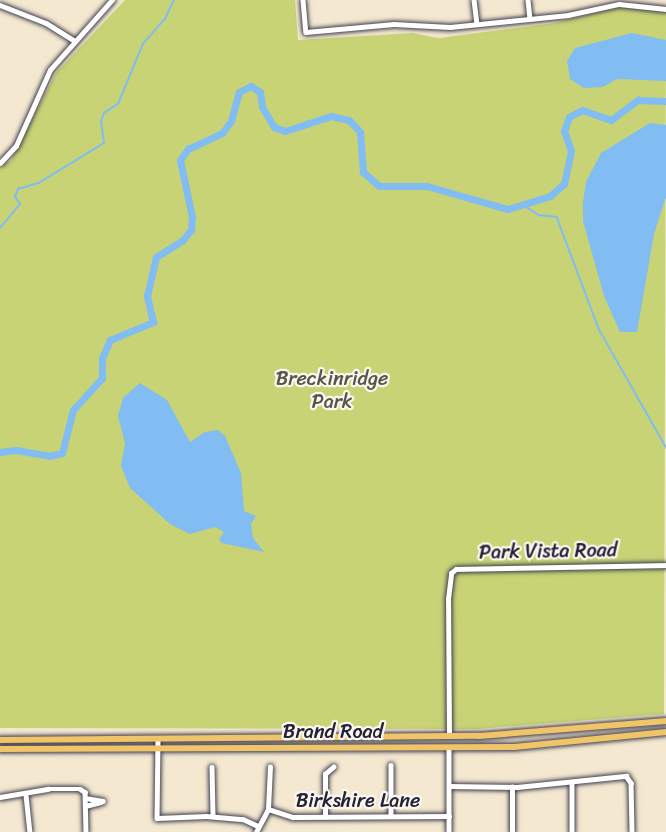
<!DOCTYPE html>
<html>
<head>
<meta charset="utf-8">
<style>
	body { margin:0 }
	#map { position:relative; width:666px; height:832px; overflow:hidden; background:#f4e8d0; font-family:Sriracha,sans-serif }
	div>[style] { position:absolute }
	.green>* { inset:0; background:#c7d375 }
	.water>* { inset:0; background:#81bcf3 }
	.stream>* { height:1.5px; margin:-0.75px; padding:0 0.75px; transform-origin:0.75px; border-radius:0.75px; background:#81bcf3 }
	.river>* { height:7px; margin:-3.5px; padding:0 3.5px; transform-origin:3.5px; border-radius:3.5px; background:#81bcf3 }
	.roads { filter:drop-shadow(0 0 2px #424051) drop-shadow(0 0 2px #424051) }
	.minor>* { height:4.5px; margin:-2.25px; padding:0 2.25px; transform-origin:2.25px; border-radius:2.25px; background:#fff }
	.major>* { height:6px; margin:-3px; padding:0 3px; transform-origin:3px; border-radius:3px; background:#f0c469 }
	span { translate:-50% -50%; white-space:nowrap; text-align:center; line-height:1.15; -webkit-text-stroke:4.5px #fbf7ec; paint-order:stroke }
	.park-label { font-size:20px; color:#54574c }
	.street-label { font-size:20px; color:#22223b }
</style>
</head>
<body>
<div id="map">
	<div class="green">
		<div style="clip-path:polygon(125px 0,295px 0,298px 40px,412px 33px,439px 38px,555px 23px,622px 6px,666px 12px,664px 714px,477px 729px,0 728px,0 166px,11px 161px,56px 73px)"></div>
	</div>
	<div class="water">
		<div style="clip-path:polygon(632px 33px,666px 40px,666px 81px,617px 79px,603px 87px,584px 88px,570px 79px,567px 61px,575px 48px)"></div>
		<div style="clip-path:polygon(650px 123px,666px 125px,666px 197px,654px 234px,637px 332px,620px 332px,604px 296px,583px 221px,583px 202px,586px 182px,601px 153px)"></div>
		<div style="clip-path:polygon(140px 383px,167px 400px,190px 442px,205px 432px,218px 430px,225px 436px,241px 473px,244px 511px,256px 516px,251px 524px,253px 538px,264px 552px,222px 543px,219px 540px,224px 532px,215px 527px,190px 534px,170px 524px,130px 488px,121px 466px,125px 443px,118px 416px,123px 398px)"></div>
	</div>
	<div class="stream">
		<div style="left:525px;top:206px;width:17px;rotate:33deg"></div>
		<div style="left:539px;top:215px;width:18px;rotate:6deg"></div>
		<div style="left:557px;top:217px;width:120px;rotate:69.4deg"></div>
		<div style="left:599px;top:329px;width:136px;rotate:60.4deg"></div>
		<div style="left:0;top:228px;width:31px;rotate:-50deg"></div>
		<div style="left:20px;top:204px;width:9px;rotate:-126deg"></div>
		<div style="left:15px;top:197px;width:9px;rotate:-69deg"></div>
		<div style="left:18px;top:189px;width:22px;rotate:-16deg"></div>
		<div style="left:39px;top:183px;width:76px;rotate:-31.6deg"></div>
		<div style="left:104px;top:143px;width:21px;rotate:-98deg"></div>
		<div style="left:101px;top:122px;width:9px;rotate:-72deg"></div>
		<div style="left:104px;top:113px;width:17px;rotate:-33deg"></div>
		<div style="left:118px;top:104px;width:65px;rotate:-67.4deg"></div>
		<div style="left:143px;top:44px;width:33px;rotate:-49deg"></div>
		<div style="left:165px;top:19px;width:21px;rotate:-65deg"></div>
	</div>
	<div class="river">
		<div style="left:0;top:452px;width:16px;rotate:-7deg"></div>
		<div style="left:16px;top:450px;width:34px;rotate:10deg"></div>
		<div style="left:49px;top:456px;width:13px;rotate:-13deg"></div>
		<div style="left:62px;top:453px;width:44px;rotate:-75.7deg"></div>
		<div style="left:73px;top:410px;width:43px;rotate:-47.8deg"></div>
		<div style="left:102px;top:378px;width:20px;rotate:-90deg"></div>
		<div style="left:102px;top:358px;width:20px;rotate:-66deg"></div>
		<div style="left:110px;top:340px;width:47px;rotate:-22.7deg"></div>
		<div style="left:153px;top:322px;width:27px;rotate:-103deg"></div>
		<div style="left:147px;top:296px;width:40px;rotate:-77deg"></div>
		<div style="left:156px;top:257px;width:31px;rotate:-32deg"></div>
		<div style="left:182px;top:241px;width:14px;rotate:-51deg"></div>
		<div style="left:191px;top:230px;width:13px;rotate:-86deg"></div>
		<div style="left:192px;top:217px;width:58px;rotate:-101.9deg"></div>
		<div style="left:180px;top:160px;width:14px;rotate:-54deg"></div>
		<div style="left:188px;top:149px;width:38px;rotate:-25deg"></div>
		<div style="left:222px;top:133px;width:15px;rotate:-53deg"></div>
		<div style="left:231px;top:121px;width:30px;rotate:-75deg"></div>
		<div style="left:239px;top:92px;width:13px;rotate:-27deg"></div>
		<div style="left:251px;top:86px;width:11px;rotate:34deg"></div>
		<div style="left:260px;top:92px;width:15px;rotate:82deg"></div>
		<div style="left:262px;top:107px;width:23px;rotate:59deg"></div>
		<div style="left:274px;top:127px;width:12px;rotate:20deg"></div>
		<div style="left:285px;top:131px;width:48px;rotate:-18.1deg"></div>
		<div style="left:331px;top:116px;width:18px;rotate:13deg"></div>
		<div style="left:349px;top:120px;width:16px;rotate:47deg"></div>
		<div style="left:360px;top:132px;width:40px;rotate:85.7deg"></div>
		<div style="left:363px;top:172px;width:21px;rotate:41deg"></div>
		<div style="left:379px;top:186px;width:48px"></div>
		<div style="left:427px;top:186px;width:84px;rotate:15.9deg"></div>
		<div style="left:508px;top:209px;width:44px;rotate:-17.2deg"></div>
		<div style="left:550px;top:196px;width:18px;rotate:-41deg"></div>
		<div style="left:564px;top:184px;width:34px;rotate:-78deg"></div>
		<div style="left:571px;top:151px;width:21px;rotate:-109deg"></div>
		<div style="left:564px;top:131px;width:15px;rotate:-70deg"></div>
		<div style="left:569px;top:117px;width:15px;rotate:-28deg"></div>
		<div style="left:582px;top:110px;width:31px;rotate:19deg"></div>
		<div style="left:611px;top:120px;width:34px;rotate:-37deg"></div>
		<div style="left:638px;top:100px;width:28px;rotate:2deg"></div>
	</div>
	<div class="roads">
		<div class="minor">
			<div style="left:303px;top:0;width:32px;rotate:85deg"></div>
			<div style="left:306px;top:32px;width:88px;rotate:-5.2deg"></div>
			<div style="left:394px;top:24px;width:56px;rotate:3.1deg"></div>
			<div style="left:450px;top:27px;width:119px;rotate:-5.8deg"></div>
			<div style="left:568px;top:15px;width:52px;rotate:-12.2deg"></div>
			<div style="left:619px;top:4px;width:47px;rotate:6.1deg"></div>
			<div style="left:474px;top:0;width:24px;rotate:83deg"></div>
			<div style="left:528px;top:0;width:19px;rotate:84deg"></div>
			<div style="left:0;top:5px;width:49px;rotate:21.4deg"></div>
			<div style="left:46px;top:23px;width:34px;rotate:32deg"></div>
			<div style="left:0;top:163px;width:23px;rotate:-47deg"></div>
			<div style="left:16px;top:146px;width:83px;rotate:-65.9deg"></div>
			<div style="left:50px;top:70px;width:94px;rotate:-48.5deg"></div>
			<div style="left:449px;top:735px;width:136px;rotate:-90.4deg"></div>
			<div style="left:448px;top:599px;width:26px;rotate:-83deg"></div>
			<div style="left:451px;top:573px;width:6px;rotate:-39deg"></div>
			<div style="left:456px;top:569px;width:210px;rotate:-1.1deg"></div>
			<div style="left:158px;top:739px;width:79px;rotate:90.7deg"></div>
			<div style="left:157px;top:818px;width:49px;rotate:-2.3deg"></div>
			<div style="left:206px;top:816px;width:37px;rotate:5deg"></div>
			<div style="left:243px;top:819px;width:17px;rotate:25deg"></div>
			<div style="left:449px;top:747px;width:85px;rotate:90deg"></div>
			<div style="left:391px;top:765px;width:51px;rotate:90deg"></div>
			<div style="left:212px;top:767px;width:49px;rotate:88.8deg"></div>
			<div style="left:572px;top:782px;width:50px;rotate:90deg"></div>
			<div style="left:449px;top:786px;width:68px;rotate:0.8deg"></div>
			<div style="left:517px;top:787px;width:110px;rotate:-5.8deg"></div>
			<div style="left:626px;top:776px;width:9px;rotate:54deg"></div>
			<div style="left:631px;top:783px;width:49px;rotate:88.8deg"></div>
			<div style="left:26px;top:795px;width:37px;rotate:84deg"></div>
			<div style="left:0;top:797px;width:49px;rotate:-9.5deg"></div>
			<div style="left:48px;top:789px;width:32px"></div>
			<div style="left:80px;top:789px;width:6px;rotate:31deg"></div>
			<div style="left:85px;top:792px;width:40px;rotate:88.6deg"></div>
			<div style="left:85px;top:798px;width:18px;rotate:9deg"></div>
			<div style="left:85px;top:806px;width:16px;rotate:-14deg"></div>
			<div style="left:268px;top:809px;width:26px;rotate:18deg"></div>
			<div style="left:293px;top:817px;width:156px;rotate:-0.4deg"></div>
			<div style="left:325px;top:817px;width:43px;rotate:-90deg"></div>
			<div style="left:325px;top:774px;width:11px;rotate:-41deg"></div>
			<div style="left:256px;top:832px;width:26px;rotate:-62deg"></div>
			<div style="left:268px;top:809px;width:42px;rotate:-87.3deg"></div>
			<div style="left:512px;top:832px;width:45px;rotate:-90deg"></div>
		</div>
		<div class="major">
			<div style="left:0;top:740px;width:479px;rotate:-0.5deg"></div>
			<div style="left:479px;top:736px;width:188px;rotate:-4.6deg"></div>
			<div style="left:0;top:749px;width:514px;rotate:-0.22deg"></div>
			<div style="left:514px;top:747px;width:153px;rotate:-5.6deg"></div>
		</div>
	</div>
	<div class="park-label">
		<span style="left:332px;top:390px">Breckinridge<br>Park</span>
	</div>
	<div class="street-label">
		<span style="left:548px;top:551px;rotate:-1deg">Park Vista Road</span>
		<span style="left:333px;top:731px">Brand Road</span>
		<span style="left:358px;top:800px">Birkshire Lane</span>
	</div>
</div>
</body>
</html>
